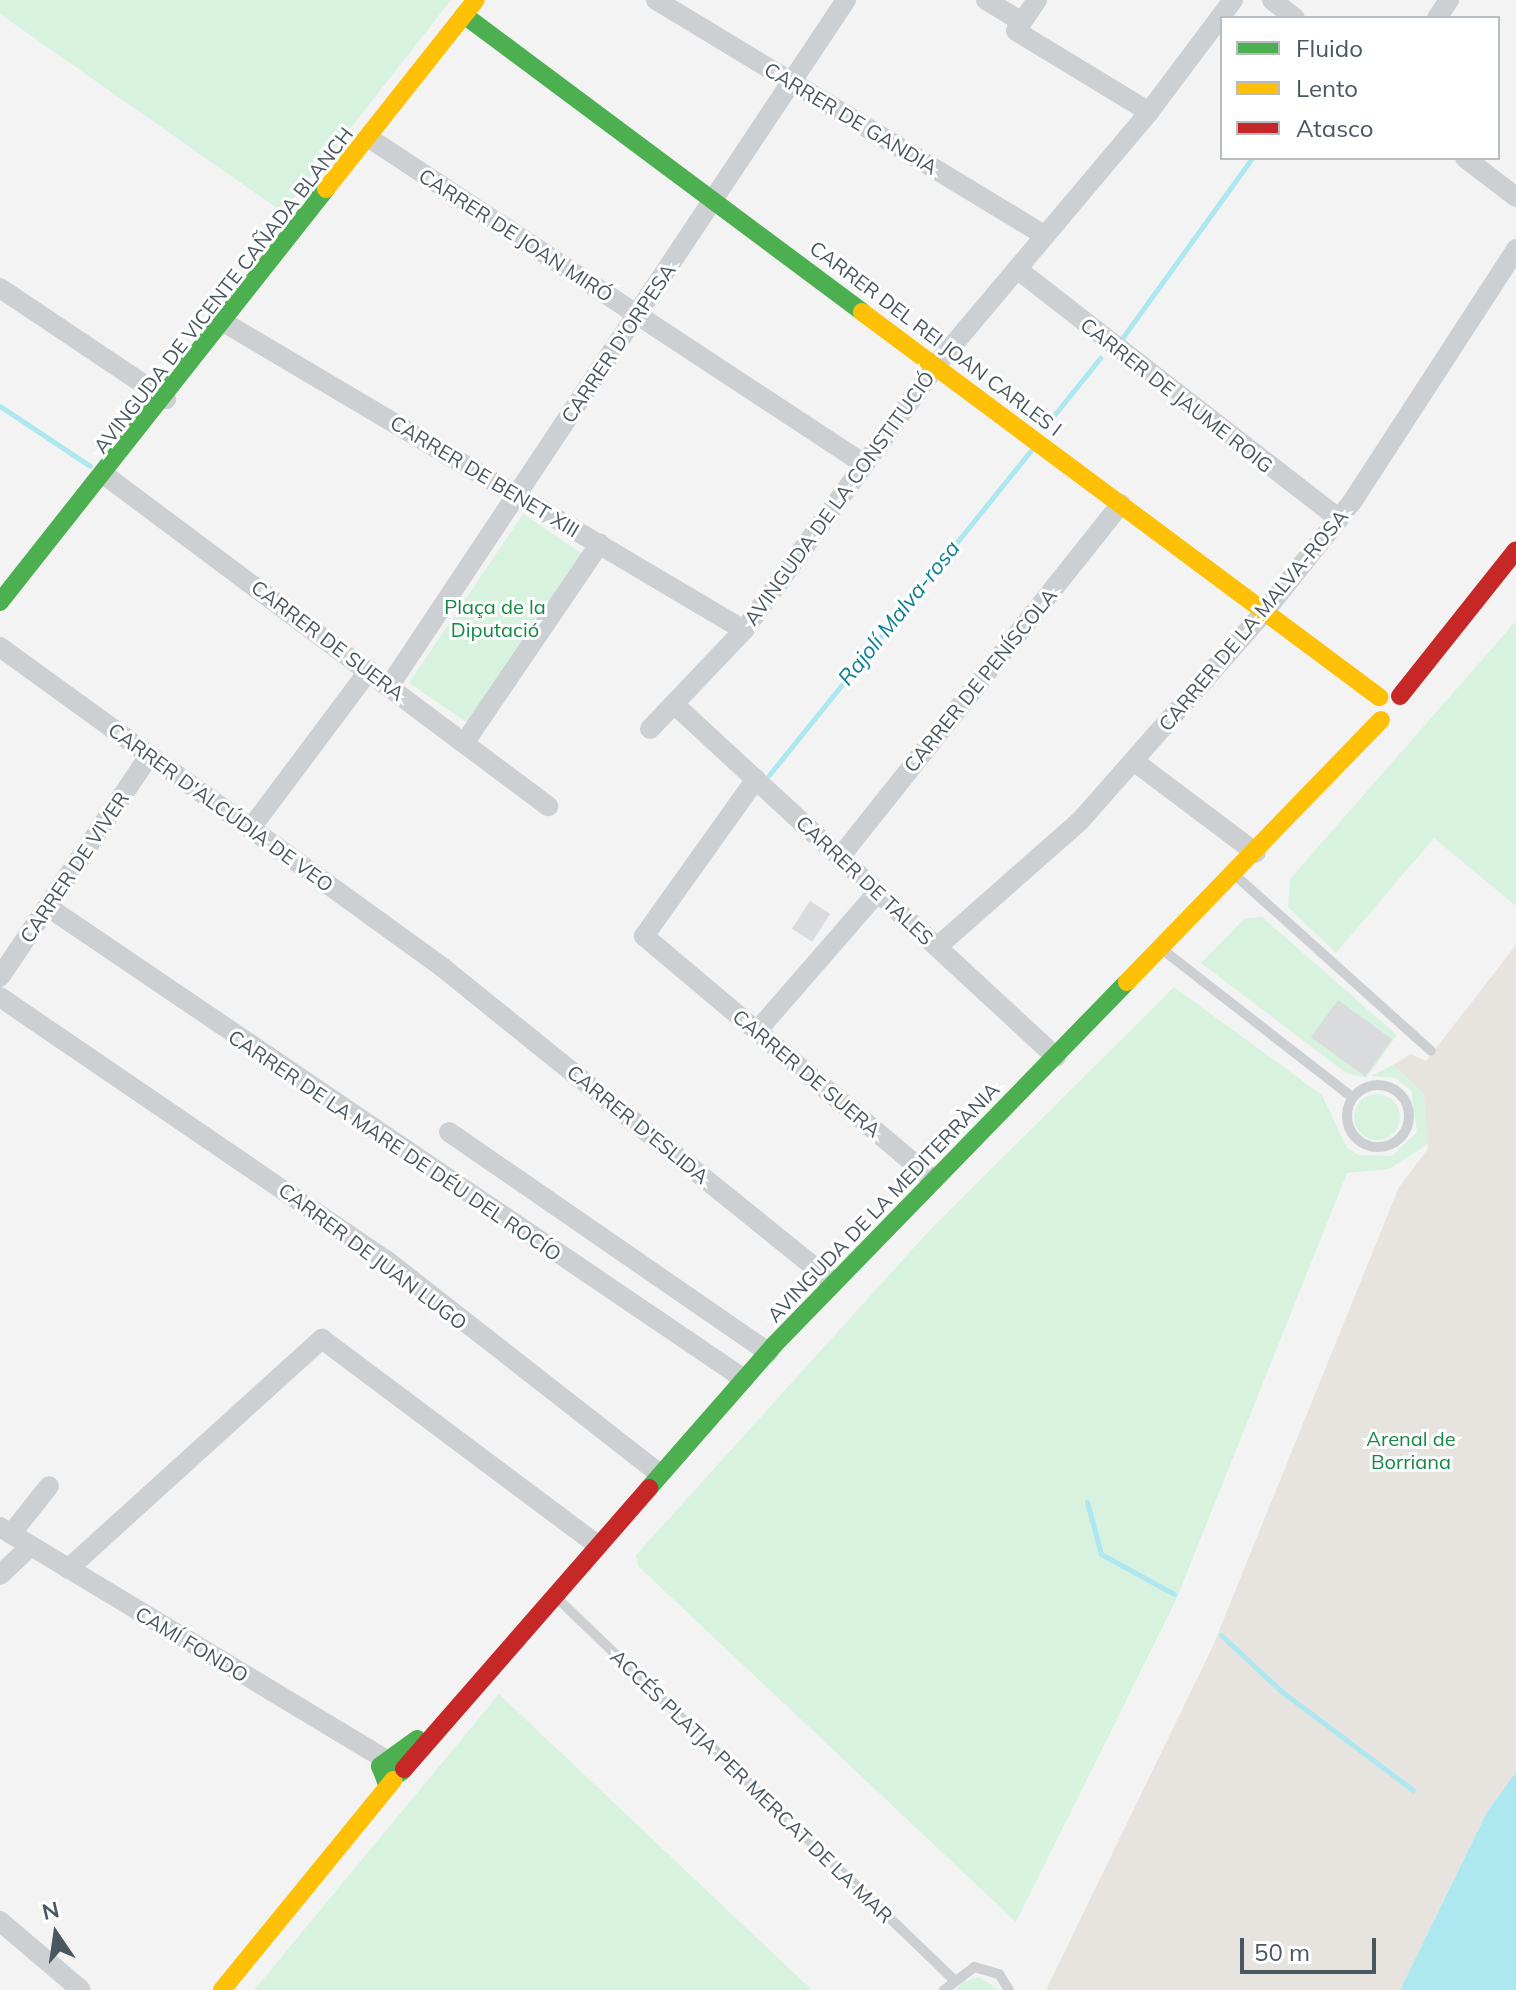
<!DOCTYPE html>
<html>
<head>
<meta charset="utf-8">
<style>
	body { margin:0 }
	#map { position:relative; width:1516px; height:1990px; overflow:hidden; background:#f4f3f3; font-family:Mulish,sans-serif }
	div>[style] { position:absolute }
	.green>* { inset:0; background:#d8f2e0; transform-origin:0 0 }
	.round { border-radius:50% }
	.sand>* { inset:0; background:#e7e4e0 }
	.water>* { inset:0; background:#ade7f0 }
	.stream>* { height:5px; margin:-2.5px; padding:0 2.5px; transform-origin:2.5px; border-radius:2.5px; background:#ade7f0 }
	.building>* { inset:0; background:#dadbdc; transform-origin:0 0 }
	.lane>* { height:10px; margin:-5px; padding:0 5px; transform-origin:5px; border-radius:5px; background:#cdd0d2 }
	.lane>.ring { margin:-5px; padding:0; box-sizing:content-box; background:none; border:10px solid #cdd0d2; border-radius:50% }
	.street>* { height:20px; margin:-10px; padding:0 10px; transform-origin:10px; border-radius:10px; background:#cdd0d2 }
	.fast>* { height:18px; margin:-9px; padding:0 9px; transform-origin:9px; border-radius:9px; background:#4caf50 }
	.slow>* { height:18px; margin:-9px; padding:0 9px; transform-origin:9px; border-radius:9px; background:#ffc107 }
	.jam>* { height:18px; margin:-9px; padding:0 9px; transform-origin:9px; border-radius:9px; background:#c62828 }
	span { translate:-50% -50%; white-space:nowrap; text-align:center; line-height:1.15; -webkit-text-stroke:6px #fff; paint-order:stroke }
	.street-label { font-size:20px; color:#495761 }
	.park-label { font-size:20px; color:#158746 }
	.water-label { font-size:22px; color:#0a8094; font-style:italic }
	.legend { position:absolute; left:1220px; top:16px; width:280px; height:144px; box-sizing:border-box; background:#fff; border:2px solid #b6bcc0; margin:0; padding:10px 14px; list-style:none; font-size:24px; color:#495761 }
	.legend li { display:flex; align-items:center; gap:16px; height:40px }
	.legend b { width:40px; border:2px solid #b6bcc0 }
	.north { position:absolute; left:16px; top:1894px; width:80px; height:80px; -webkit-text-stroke:6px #fff; paint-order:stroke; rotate:347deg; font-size:22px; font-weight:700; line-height:32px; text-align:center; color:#495761 }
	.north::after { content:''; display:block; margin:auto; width:28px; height:36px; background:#495761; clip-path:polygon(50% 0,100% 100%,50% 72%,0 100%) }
	.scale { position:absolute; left:1240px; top:1938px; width:136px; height:36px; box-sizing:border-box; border:4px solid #495761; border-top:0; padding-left:10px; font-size:24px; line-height:28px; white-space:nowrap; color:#495761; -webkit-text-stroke:6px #fff; paint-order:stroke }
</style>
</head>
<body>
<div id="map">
	<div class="green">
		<div style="clip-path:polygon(0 0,451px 0,284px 213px,0 14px)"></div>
		<div style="left:523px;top:514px;width:71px;height:204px;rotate:34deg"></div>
		<div style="clip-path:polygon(1516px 621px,1516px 906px,1434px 838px,1336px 953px,1288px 907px,1290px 879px)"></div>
		<div style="clip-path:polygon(1262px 917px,1397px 1035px,1366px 1078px,1346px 1073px,1201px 963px,1245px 918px)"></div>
		<div style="clip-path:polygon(1174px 987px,1322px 1095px,1347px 1148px,1359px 1155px,1392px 1156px,1417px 1132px,1411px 1090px,1395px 1078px,1371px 1076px,1393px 1065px,1424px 1094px,1429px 1143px,1389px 1169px,1347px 1173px,1176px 1600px,1016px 1922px,638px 1566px,636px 1555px,928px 1232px)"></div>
		<div class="round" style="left:1354px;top:1094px;width:46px;height:46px"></div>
		<div style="clip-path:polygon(499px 1694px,686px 1871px,812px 1990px,254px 1990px)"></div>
		<div style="clip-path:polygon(979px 1977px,1000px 1990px,956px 1990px,963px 1982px)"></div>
	</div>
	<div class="sand">
		<div style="clip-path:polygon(1516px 945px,1516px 1772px,1487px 1812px,1400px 1990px,1046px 1990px,1212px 1648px,1399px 1187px,1428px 1149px,1424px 1094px,1393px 1065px,1411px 1054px,1426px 1061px)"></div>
	</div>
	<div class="water">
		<div style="clip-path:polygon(1516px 1772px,1516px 1990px,1400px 1990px,1487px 1812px)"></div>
	</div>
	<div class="stream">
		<div style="left:1123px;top:337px;width:221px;rotate:-54.2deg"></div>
		<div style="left:0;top:406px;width:108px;rotate:33.7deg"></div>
		<div style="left:1047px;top:424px;width:85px;rotate:-51.2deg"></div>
		<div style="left:769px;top:775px;width:416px;rotate:-51.1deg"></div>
		<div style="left:1087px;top:1502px;width:54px;rotate:74.9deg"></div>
		<div style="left:1101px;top:1554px;width:83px;rotate:28.7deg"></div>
		<div style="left:1221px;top:1635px;width:82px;rotate:43deg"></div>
		<div style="left:1281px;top:1691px;width:165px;rotate:36.9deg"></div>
	</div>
	<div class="building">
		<div style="left:810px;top:901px;width:24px;height:33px;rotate:33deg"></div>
		<div style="left:1338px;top:1000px;width:67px;height:46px;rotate:36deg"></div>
	</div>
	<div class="lane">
		<div style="left:1235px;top:875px;width:263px;rotate:41.9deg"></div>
		<div style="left:1163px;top:950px;width:239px;rotate:37.9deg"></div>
		<div class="ring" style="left:1347px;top:1085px;width:52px;height:52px"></div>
		<div style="left:557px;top:1598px;width:548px;rotate:43.89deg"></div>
		<div style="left:944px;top:1990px;width:38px;rotate:-37deg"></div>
		<div style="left:974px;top:1967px;width:26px;rotate:16deg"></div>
		<div style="left:999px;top:1974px;width:19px;rotate:58deg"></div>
	</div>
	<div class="street">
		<div style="left:656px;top:0;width:455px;rotate:31.2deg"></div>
		<div style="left:986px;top:0;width:42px;rotate:31.4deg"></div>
		<div style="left:1037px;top:0;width:37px;rotate:124deg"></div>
		<div style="left:1016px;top:31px;width:156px;rotate:31.3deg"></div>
		<div style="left:1272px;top:0;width:29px;rotate:38deg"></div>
		<div style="left:1437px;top:18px;width:22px;rotate:-56deg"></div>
		<div style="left:369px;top:138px;width:593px;rotate:33.37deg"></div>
		<div style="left:1465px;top:158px;width:64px;rotate:37.4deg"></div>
		<div style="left:1017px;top:269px;width:408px;rotate:37.8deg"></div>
		<div style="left:0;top:288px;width:200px;rotate:33.8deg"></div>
		<div style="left:225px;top:323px;width:603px;rotate:30.61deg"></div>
		<div style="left:106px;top:476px;width:552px;rotate:36.75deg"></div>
		<div style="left:0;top:647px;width:546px;rotate:35.9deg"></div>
		<div style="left:442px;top:967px;width:502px;rotate:38.86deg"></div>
		<div style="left:390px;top:685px;width:823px;rotate:-56.35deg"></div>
		<div style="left:674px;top:704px;width:520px;rotate:42.74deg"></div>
		<div style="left:650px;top:729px;width:137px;rotate:-46.5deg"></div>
		<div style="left:744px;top:630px;width:329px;rotate:-54deg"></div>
		<div style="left:937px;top:364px;width:329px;rotate:-49.9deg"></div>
		<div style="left:1149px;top:112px;width:140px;rotate:-53.1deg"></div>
		<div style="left:465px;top:742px;width:240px;rotate:-55.8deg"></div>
		<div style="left:1135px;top:762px;width:151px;rotate:36.9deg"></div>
		<div style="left:756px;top:779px;width:193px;rotate:125.5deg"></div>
		<div style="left:644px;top:936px;width:378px;rotate:40.1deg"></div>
		<div style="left:251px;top:828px;width:197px;rotate:-53.2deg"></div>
		<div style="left:840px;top:857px;width:451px;rotate:-51.5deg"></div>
		<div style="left:48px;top:907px;width:841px;rotate:34.14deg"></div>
		<div style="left:937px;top:947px;width:191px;rotate:-41.4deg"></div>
		<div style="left:1080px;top:821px;width:280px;rotate:-48.6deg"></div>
		<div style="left:1265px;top:611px;width:139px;rotate:-51.4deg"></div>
		<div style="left:1352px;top:502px;width:302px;rotate:-57deg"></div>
		<div style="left:0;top:977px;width:267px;rotate:-56deg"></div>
		<div style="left:0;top:997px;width:467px;rotate:34.3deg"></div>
		<div style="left:386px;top:1260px;width:346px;rotate:38deg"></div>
		<div style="left:757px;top:1031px;width:184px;rotate:-49deg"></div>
		<div style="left:449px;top:1132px;width:388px;rotate:34.6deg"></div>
		<div style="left:0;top:1527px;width:449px;rotate:31.1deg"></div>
		<div style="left:11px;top:1534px;width:61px;rotate:-51.6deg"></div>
		<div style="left:68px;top:1569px;width:343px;rotate:-42.2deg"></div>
		<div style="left:322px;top:1339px;width:342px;rotate:36.8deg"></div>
		<div style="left:0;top:1575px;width:42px;rotate:-43.1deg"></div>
		<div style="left:0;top:1921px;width:106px;rotate:40.4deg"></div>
	</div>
	<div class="fast">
		<div style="left:464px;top:15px;width:497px;rotate:36.7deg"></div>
		<div style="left:0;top:602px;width:526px;rotate:-51.71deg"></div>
		<div style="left:649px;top:1488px;width:190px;rotate:-48.8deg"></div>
		<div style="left:774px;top:1345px;width:506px;rotate:-45.8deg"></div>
		<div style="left:403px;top:1771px;width:20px;rotate:150deg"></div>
		<div style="left:386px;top:1781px;width:16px;rotate:-112deg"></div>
		<div style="left:380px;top:1766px;width:46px;rotate:-36.1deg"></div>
	</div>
	<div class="slow">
		<div style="left:326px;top:189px;width:241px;rotate:-51.6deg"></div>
		<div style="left:862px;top:312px;width:645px;rotate:36.67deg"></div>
		<div style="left:1127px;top:982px;width:365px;rotate:-45.9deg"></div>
		<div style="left:222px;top:1990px;width:271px;rotate:-50.8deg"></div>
	</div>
	<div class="jam">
		<div style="left:1400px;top:696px;width:186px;rotate:-51.5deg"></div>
		<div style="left:404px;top:1769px;width:373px;rotate:-48.9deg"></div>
	</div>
	<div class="street-label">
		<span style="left:851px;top:118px;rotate:31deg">CARRER DE GANDIA</span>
		<span style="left:516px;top:235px;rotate:33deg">CARRER DE JOAN MIRÓ</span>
		<span style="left:223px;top:290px;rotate:-52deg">AVINGUDA DE VICENTE CAÑADA BLANCH</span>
		<span style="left:936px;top:338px;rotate:37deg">CARRER DEL REI JOAN CARLES I</span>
		<span style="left:618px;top:343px;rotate:-56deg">CARRER D'ORPESA</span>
		<span style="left:1177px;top:395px;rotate:38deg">CARRER DE JAUME ROIG</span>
		<span style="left:485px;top:476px;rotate:31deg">CARRER DE BENET XIII</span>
		<span style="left:839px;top:498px;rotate:-54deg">AVINGUDA DE LA CONSTITUCIÓ</span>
		<span style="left:1253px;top:620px;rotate:-50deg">CARRER DE LA MALVA-ROSA</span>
		<span style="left:328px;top:640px;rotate:37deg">CARRER DE SUERA</span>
		<span style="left:980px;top:680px;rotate:-51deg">CARRER DE PENÍSCOLA</span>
		<span style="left:221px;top:807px;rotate:36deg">CARRER D'ALCÚDIA DE VEO</span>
		<span style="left:74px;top:867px;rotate:-56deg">CARRER DE VIVER</span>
		<span style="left:865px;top:880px;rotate:43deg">CARRER DE TALES</span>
		<span style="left:807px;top:1073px;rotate:40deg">CARRER DE SUERA</span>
		<span style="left:638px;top:1124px;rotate:39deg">CARRER D'ESLIDA</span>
		<span style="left:395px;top:1145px;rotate:34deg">CARRER DE LA MARE DE DÉU DEL ROCÍO</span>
		<span style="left:883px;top:1202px;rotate:-46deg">AVINGUDA DE LA MEDITERRÀNIA</span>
		<span style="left:373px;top:1256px;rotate:37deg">CARRER DE JUAN LUGO</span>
		<span style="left:192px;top:1644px;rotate:31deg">CAMÍ FONDO</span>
		<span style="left:752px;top:1786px;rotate:44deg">ACCÉS PLATJA PER MERCAT DE LA MAR</span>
	</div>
	<div class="park-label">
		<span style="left:495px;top:618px">Plaça de la<br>Diputació</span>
		<span style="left:1411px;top:1450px">Arenal de<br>Borriana</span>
	</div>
	<div class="water-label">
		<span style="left:899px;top:613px;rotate:-51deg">Rajolí Malva-rosa</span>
	</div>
	<ul class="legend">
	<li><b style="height:10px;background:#4caf50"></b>Fluido</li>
	<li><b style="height:10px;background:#ffc107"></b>Lento</li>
	<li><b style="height:10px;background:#c62828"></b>Atasco</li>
	</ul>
	<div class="north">N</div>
	<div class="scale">50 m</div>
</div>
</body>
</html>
